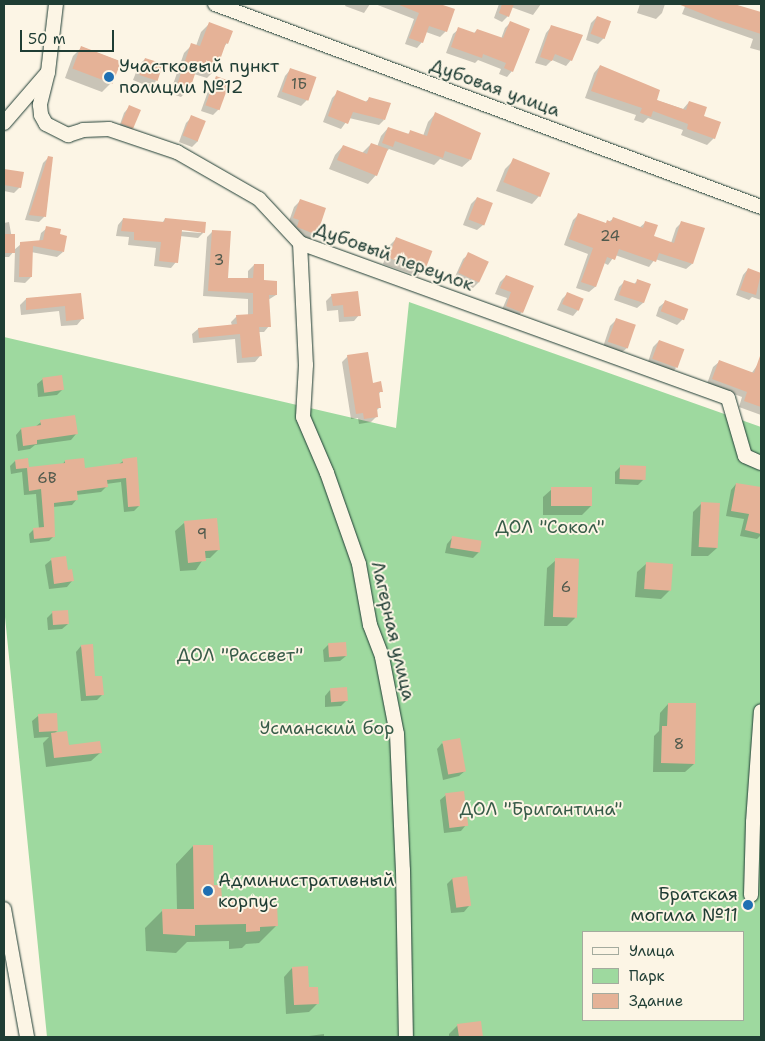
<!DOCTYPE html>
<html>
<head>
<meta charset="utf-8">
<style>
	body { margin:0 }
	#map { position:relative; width:765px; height:1041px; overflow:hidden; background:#fcf5e5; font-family:"Shantell Sans",sans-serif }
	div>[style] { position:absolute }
	.green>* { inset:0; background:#9ed99f }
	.shadow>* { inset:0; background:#0003 }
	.building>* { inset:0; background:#e5b297; transform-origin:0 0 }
	.roads { filter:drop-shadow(0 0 1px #1f3d34) drop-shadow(0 0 1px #1f3d34) }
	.minor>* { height:14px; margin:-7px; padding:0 7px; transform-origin:7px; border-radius:7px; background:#fcf5e5 }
	.dots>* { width:14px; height:14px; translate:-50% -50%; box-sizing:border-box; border:2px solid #fcf5e5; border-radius:50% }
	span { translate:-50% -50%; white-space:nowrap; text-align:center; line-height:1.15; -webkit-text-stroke:4px #fcf5e5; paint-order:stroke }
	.number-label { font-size:15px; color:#505a4d }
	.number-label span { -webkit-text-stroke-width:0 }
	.poi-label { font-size:18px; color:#1f3d34 }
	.left { translate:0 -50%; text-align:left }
	.right { translate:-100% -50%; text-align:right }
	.street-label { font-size:18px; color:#1f3d34 }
	.park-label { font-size:18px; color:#385c49 }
	.frame { position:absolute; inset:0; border:5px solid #1f3d34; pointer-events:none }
	.legend { position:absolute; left:582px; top:931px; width:162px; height:90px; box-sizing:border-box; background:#fcf5e5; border:1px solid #a4ab9e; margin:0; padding:6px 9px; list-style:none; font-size:15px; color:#1f3d34 }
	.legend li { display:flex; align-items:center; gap:10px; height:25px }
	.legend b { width:25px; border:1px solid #a4ab9e }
	.scale { position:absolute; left:20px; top:30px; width:94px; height:22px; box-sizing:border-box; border:2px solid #1f3d34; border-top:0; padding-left:6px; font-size:15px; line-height:18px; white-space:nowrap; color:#1f3d34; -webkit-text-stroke:4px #fcf5e5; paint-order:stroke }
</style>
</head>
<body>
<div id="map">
	<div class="green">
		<div style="clip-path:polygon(evenodd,409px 302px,761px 427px,761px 1037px,47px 1037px,4px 607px,4px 337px,396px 428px,409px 302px,584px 932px,744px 932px,744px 1020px,584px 1020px,584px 932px)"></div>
	</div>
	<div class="shadow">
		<div style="clip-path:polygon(346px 4px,370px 4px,364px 13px,345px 6px)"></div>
		<div style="clip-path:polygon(375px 4px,436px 4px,454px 10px,446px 31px,440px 37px,426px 32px,422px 42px,417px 48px,405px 44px,414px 19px)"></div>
		<div style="clip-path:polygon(499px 4px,541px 4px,533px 15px,511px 7px,508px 16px,502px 22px,494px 18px)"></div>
		<div style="clip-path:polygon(640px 4px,665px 4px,662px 13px,656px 19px,637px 13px)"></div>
		<div style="clip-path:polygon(686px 4px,730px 4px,747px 9px,744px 17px,761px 22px,761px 51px,750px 48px,753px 39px,682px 14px)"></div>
		<div style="clip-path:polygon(597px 17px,604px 38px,598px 44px,586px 40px,591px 23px)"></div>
		<div style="clip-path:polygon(510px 23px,512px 71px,507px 77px,499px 74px,501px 69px,478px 60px,475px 63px,446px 53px,453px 34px,459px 29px,473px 34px,477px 30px,501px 39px,505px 28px)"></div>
		<div style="clip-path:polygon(209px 24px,227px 43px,223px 48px,215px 70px,207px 78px,194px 74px,189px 89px,181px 97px,170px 93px,184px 53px,192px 45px,196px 46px,201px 32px)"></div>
		<div style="clip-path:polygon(551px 27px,571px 60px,566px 66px,552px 60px,546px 66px,535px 63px,546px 33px)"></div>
		<div style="clip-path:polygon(82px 47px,119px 61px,111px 83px,102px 92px,65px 78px,73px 56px)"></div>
		<div style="clip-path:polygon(145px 59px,156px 81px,150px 87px,133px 80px,139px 65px)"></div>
		<div style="clip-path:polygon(600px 66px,656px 100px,683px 109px,689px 102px,703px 117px,714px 138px,707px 145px,681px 135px,683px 130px,648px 118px,643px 123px,634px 120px,636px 115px,585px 98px,594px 73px)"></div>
		<div style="clip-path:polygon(290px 70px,307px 100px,301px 106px,277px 97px,285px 76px)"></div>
		<div style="clip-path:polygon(216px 78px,218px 110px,213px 115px,201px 111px,211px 83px)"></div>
		<div style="clip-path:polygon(338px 92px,365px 102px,369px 99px,384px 120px,379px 125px,349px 118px,341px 129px,323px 122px,332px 98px)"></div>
		<div style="clip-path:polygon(129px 107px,133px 128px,128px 133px,118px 130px,124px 113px)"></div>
		<div style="clip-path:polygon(435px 114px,470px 160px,462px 167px,440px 159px,434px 165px,389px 149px,385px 153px,376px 175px,368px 184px,329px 169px,335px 155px,343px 146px,362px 153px,371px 144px,377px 147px,381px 136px,388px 128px,407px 135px,411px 131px,423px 136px,428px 122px)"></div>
		<div style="clip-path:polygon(192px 117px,198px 141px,192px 147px,179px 142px,186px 123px)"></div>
		<div style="clip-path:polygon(48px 158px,44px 217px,39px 222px,25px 220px,43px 163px)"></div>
		<div style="clip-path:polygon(514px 160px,540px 195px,532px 204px,496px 191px,505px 169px)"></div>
		<div style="clip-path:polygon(4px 170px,22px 173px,20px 187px,14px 193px,4px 191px)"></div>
		<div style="clip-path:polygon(477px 198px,491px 204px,483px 225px,477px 230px,463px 225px,471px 204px)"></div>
		<div style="clip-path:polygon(300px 201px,316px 234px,310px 240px,293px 234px,294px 226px,288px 224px,294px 207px)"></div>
		<div style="clip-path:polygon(579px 214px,605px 224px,613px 219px,639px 228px,646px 222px,653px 237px,671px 243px,676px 228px,682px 222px,692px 264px,686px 269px,655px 259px,649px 267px,615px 255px,608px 265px,604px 263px,595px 287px,589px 292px,576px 288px,588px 254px,564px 245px,573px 220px)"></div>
		<div style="clip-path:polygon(evenodd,123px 219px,162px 223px,165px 219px,205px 223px,204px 232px,198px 238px,180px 236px,176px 262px,171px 268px,154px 266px,156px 248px,128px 245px,129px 237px,116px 236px,118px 225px,123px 219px,175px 229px,201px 231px,201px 233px,175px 231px,175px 229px)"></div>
		<div style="clip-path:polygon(9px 222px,14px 250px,21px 244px,39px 242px,41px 233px,47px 228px,63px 252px,57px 257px,31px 252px,31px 277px,25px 283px,14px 282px,15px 250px,9px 257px,4px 257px,4px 223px)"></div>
		<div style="clip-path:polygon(212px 232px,226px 279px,248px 279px,248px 271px,254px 265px,263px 282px,276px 295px,268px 300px,269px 326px,264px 332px,258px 332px,260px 356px,255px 362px,237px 363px,235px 339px,193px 343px,192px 334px,198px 329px,232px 326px,231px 322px,237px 316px,248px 315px,248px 299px,203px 296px,207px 237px)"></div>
		<div style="clip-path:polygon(396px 239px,423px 271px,418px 276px,383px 264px,390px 245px)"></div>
		<div style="clip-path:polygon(469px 254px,479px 282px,473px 288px,454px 279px,463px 259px)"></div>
		<div style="clip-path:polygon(748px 269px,761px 274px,761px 300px,752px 297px,749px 300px,736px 295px,743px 275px)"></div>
		<div style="clip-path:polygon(506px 276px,522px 312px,516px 318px,501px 312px,507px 298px,495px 294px,500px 282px)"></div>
		<div style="clip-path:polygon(638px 280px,649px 284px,643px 303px,637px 308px,614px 300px,619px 287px,624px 282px,633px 285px)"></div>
		<div style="clip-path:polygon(80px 294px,82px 319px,77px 325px,61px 326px,59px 311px,21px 315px,20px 305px,26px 299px)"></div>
		<div style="clip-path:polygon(567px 294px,578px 310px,573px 316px,557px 310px,562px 299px)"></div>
		<div style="clip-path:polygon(332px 295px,359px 315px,354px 321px,339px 322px,338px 310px,327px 311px,326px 301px)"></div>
		<div style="clip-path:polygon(665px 302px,683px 319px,677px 325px,656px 316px,659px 307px)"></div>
		<div style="clip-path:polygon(616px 320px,634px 326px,627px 348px,621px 353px,603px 347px,610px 326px)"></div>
		<div style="clip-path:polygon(659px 341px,676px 368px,671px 374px,647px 365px,653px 347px)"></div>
		<div style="clip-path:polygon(348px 356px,372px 384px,381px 391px,378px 395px,380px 407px,376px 411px,377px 416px,371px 422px,359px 424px,358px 418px,351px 419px,342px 362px)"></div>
		<div style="clip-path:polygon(719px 362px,751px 374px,758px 364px,761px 365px,761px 415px,739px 407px,742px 397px,707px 384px,713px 367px)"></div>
		<div style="clip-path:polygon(43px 379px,62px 390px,57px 395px,38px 397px,37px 384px)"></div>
		<div style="clip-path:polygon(41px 422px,76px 434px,71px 440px,35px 445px,30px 449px,18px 451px,16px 435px,21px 429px,35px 427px)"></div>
		<div style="clip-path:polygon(15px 461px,28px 468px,62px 465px,65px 461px,84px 470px,118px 465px,123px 461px,139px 506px,134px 511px,124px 512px,121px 482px,106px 484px,106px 487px,101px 492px,76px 495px,77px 499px,72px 505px,53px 507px,54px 536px,49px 541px,30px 543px,29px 534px,34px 529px,39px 529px,36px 494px,24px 495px,22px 472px,11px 474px,10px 466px)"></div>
		<div style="clip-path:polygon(621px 466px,644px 479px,638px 485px,615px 484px,615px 472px)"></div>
		<div style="clip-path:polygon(736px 484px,761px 488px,761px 535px,757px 539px,740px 536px,744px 519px,726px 516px,731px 490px)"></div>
		<div style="clip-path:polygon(552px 489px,591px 506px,582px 515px,543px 515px,543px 497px)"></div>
		<div style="clip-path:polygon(702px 503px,717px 548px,708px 556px,691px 556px,693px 512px)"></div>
		<div style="clip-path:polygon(184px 523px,219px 549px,210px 558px,204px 558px,196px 570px,180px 571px,175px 531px)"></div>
		<div style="clip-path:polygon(452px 538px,479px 552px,473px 558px,445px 553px,447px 544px)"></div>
		<div style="clip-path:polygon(51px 560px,67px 571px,72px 581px,67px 587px,49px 589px,45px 565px)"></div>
		<div style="clip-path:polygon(556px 560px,575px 618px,567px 626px,544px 626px,547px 568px)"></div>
		<div style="clip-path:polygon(646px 564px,670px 590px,661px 599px,635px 597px,637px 572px)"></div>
		<div style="clip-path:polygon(53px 612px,68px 624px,62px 629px,48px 630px,47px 618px)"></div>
		<div style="clip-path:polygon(329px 644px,346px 656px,340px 661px,324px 662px,323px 650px)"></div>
		<div style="clip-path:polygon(81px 646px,103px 694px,97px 700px,81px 701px,76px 652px)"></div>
		<div style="clip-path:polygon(330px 690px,346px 701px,341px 706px,325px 707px,325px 696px)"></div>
		<div style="clip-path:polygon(668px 704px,694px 764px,685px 772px,653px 772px,654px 736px,659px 731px,660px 713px)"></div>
		<div style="clip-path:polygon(38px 716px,57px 731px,54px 734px,68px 746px,100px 753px,91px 761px,46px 767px,43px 743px,49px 737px,34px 738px,32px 721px)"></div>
		<div style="clip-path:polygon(442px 743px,465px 771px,459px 776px,443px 780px,437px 749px)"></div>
		<div style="clip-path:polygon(446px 795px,466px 825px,461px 831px,444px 833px,440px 800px)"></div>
		<div style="clip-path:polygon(193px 846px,220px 899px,276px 926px,259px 943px,246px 944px,242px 948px,229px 949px,229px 941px,187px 942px,176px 953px,146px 951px,145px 928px,162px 911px,177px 910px,176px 864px)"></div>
		<div style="clip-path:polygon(453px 878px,469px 906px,464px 912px,451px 913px,447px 884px)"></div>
		<div style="clip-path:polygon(292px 968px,318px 1003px,309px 1012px,286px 1014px,284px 977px)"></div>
		<div style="clip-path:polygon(480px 1022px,482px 1037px,449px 1037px,449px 1034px,458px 1025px)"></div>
		<div style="clip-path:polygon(324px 1034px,324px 1037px,307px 1037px,309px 1036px)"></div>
	</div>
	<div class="building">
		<div style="clip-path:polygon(397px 4px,440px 4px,455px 9px,447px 32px,429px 26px,423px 43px,409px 38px,419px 13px)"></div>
		<div style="clip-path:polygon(502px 4px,514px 4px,509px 17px,499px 13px)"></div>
		<div style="clip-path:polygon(678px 4px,734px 4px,761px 12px,761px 34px,718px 20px)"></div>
		<div style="left:597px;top:16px;width:15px;height:19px;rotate:20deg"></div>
		<div style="clip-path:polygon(510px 21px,530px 29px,513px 72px,504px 68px,506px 63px,483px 54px,482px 58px,451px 47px,458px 27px,475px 33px,477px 29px,503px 38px)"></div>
		<div style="clip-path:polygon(209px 22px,233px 31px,228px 44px,226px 43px,216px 71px,198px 65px,190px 89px,177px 85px,191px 43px,200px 46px)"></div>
		<div style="clip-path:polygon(551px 25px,583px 35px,572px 61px,555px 54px,552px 61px,540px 57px)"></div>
		<div style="left:81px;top:46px;width:43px;height:24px;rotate:21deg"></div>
		<div style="left:145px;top:58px;width:19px;height:18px;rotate:18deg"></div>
		<div style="clip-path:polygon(600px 65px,660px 90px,657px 100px,686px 110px,689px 101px,707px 107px,704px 116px,721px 122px,715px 139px,687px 129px,688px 124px,653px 111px,651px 117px,640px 113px,642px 108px,591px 91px)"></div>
		<div style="left:290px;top:68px;width:28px;height:25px;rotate:19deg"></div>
		<div style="left:216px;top:76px;width:15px;height:31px;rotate:20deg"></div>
		<div style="clip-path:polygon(337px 90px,367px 102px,369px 97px,391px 103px,385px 120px,353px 112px,348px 124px,328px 116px)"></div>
		<div style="left:129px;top:105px;width:13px;height:20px;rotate:23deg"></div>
		<div style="clip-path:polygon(435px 112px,481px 133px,471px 160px,445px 151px,443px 158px,395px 141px,393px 147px,382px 143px,388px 127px,409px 134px,410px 130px,427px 136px)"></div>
		<div style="left:191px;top:115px;width:16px;height:22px;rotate:22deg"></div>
		<div style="clip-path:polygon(371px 143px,388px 149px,377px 176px,337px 160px,343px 145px,367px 154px)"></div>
		<div style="clip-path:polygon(48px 156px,53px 157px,46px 217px,29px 215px)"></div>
		<div style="left:513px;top:158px;width:40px;height:26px;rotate:22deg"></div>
		<div style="clip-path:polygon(4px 169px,24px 172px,21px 188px,4px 185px)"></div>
		<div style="left:477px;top:197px;width:17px;height:24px;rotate:21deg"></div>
		<div style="clip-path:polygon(300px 199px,326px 208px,317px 235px,297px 227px,299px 220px,293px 218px)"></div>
		<div style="clip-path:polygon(578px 213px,606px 223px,607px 220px,611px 222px,613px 217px,643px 228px,645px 221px,658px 225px,654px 236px,674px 243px,681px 221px,705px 228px,693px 264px,659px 253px,656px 262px,619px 249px,615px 260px,607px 257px,596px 287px,581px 282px,593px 248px,569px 239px)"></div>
		<div style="clip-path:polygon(123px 218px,164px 222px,165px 218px,206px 222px,205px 233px,182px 230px,178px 263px,159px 261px,161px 242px,134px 240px,134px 232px,121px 231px)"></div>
		<div style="clip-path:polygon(46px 226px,61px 229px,60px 234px,67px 236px,64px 252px,33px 246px,32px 277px,19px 277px,20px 242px,43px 240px)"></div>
		<div style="clip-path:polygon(212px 230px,231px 231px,228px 278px,253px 278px,254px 264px,264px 264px,264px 280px,277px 281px,277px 295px,269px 295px,271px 327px,259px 327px,262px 356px,242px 358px,240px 334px,199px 338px,198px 328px,237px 324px,236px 315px,253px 314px,253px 293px,208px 291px)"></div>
		<div style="left:4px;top:234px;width:11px;height:19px"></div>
		<div style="left:396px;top:237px;width:39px;height:22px;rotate:21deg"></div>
		<div style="left:468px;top:252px;width:23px;height:23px;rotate:25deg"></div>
		<div style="clip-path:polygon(748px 268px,761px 273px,756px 295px,740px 290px)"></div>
		<div style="clip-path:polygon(506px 275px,534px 286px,523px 313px,506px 306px,511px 292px,500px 288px)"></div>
		<div style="clip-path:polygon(637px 279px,651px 284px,644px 303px,619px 295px,624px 280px,636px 284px)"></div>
		<div style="clip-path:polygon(358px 291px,361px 316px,344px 317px,343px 305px,333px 306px,331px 294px)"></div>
		<div style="left:567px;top:292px;width:18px;height:13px;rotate:22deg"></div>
		<div style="clip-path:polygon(81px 293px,84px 319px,66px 321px,65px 306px,26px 310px,26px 298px)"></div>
		<div style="left:665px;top:300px;width:25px;height:12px;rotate:21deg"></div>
		<div style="left:616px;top:318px;width:21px;height:25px;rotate:19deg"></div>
		<div style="left:659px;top:340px;width:27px;height:20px;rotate:20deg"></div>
		<div style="clip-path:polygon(368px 352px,373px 383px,381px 381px,383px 392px,379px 392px,381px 408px,377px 408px,378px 417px,364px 419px,363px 413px,356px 414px,347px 355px)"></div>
		<div style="clip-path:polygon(760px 356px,761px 407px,744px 401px,747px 392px,712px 379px,719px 360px,754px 373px)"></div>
		<div style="left:62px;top:375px;width:15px;height:20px;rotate:82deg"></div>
		<div style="clip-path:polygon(75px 415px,78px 434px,37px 440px,37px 444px,23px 446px,21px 428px,41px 425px,40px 420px)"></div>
		<div style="clip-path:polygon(137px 457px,140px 506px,128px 507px,126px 478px,107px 480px,108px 487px,77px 491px,78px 500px,54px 503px,55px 537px,34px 539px,33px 528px,44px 527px,41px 489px,29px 491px,27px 468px,16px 469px,15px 460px,28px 458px,29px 467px,65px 463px,65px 460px,84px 458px,85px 468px,123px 463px,122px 459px)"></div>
		<div style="left:620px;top:465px;width:26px;height:14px;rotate:2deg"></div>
		<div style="clip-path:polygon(736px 483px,761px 487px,761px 534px,745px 530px,749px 514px,731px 511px)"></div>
		<div style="left:551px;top:487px;width:41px;height:19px"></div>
		<div style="left:701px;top:502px;width:19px;height:45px;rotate:3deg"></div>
		<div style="clip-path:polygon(217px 518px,220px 550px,205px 551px,206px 561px,188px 563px,184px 521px)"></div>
		<div style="left:452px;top:536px;width:30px;height:12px;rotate:9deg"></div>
		<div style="clip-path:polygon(66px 556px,68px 570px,72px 569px,74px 581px,54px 584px,51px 558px)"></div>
		<div style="left:555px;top:558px;width:24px;height:59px;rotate:2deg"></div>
		<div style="left:646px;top:562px;width:27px;height:27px;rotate:4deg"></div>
		<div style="left:68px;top:610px;width:14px;height:16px;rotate:86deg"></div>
		<div style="left:346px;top:642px;width:14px;height:18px;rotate:86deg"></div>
		<div style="clip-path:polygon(93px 644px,95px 676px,102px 676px,104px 695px,86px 696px,81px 645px)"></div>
		<div style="left:347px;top:687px;width:14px;height:17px;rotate:86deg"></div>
		<div style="clip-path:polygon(668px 703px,696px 703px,695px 764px,661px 763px,662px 726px,667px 726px)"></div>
		<div style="left:57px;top:713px;width:18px;height:19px;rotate:87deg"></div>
		<div style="clip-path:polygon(67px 731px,69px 745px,100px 741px,102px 753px,54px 758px,51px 733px)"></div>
		<div style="left:460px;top:738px;width:34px;height:18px;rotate:80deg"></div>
		<div style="left:464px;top:791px;width:35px;height:19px;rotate:83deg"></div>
		<div style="clip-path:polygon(193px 845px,213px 845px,214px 885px,221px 885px,222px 898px,239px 898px,239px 905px,277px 904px,278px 926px,260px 927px,260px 931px,246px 932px,246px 924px,195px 925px,195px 936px,163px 934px,162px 909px,194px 909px)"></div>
		<div style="left:467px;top:876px;width:30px;height:15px;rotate:82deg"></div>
		<div style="clip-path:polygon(308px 966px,309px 987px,318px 987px,319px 1004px,294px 1005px,292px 967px)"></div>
		<div style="clip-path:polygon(481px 1021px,483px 1037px,459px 1037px,457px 1024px)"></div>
	</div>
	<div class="roads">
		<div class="minor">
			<div style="left:215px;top:4px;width:583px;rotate:20.39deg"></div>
			<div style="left:48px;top:72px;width:34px;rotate:104deg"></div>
			<div style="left:40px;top:105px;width:10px;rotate:84deg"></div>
			<div style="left:41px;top:115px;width:10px;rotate:61deg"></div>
			<div style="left:46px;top:124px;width:25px;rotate:27deg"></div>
			<div style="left:68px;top:135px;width:16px;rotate:-18deg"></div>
			<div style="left:83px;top:130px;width:26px;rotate:-2deg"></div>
			<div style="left:109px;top:129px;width:72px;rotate:18.7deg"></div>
			<div style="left:177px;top:152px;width:95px;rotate:29.8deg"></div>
			<div style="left:259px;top:199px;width:60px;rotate:47deg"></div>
			<div style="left:300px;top:243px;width:455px;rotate:19.9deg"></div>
			<div style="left:728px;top:398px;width:60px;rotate:73.7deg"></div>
			<div style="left:745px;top:456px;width:17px;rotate:24deg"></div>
			<div style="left:4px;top:123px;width:67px;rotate:-49.2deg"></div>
			<div style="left:48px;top:72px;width:68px;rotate:-83.3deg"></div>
			<div style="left:300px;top:243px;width:122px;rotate:87.2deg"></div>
			<div style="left:306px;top:365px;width:52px;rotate:93.3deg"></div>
			<div style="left:303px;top:417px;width:61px;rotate:66.8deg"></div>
			<div style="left:327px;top:473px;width:96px;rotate:70.6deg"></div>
			<div style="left:359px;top:564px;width:62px;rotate:79.8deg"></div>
			<div style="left:370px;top:625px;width:34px;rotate:69deg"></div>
			<div style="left:382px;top:657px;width:78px;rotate:79deg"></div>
			<div style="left:397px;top:734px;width:136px;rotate:87.5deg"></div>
			<div style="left:403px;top:870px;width:167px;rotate:89deg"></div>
			<div style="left:751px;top:895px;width:73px;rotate:-88.4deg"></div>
			<div style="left:753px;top:822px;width:111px;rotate:-85.9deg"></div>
			<div style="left:4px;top:909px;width:130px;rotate:79.8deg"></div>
		</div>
	</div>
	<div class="dots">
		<div style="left:109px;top:77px;background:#1f6fb2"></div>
		<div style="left:208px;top:891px;background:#1f6fb2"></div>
		<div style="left:748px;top:905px;background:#1f6fb2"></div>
	</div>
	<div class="number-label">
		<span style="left:299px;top:85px">1Б</span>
		<span style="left:610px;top:237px">24</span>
		<span style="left:219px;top:261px">3</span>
		<span style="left:47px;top:479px">6В</span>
		<span style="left:202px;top:535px">9</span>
		<span style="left:566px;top:588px">6</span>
		<span style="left:679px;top:745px">8</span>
	</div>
	<div class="poi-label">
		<span class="left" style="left:119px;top:77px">Участковый пункт<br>полиции №12</span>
		<span class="left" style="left:218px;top:891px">Административный<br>корпус</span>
		<span class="right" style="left:738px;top:905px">Братская<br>могила №11</span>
	</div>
	<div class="street-label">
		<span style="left:495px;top:88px;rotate:20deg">Дубовая улица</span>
		<span style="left:394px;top:257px;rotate:20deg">Дубовый переулок</span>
		<span style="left:393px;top:631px;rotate:77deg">Лагерная улица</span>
	</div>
	<div class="park-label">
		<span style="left:550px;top:527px">ДОЛ "Сокол"</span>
		<span style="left:240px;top:655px">ДОЛ "Рассвет"</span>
		<span style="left:327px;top:728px">Усманский бор</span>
		<span style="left:541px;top:809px">ДОЛ "Бригантина"</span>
	</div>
	<div class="frame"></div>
	<ul class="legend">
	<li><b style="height:6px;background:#fcf5e5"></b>Улица</li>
	<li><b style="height:14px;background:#9ed99f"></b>Парк</li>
	<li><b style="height:14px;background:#e5b297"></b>Здание</li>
	</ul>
	<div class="scale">50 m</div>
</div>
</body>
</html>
